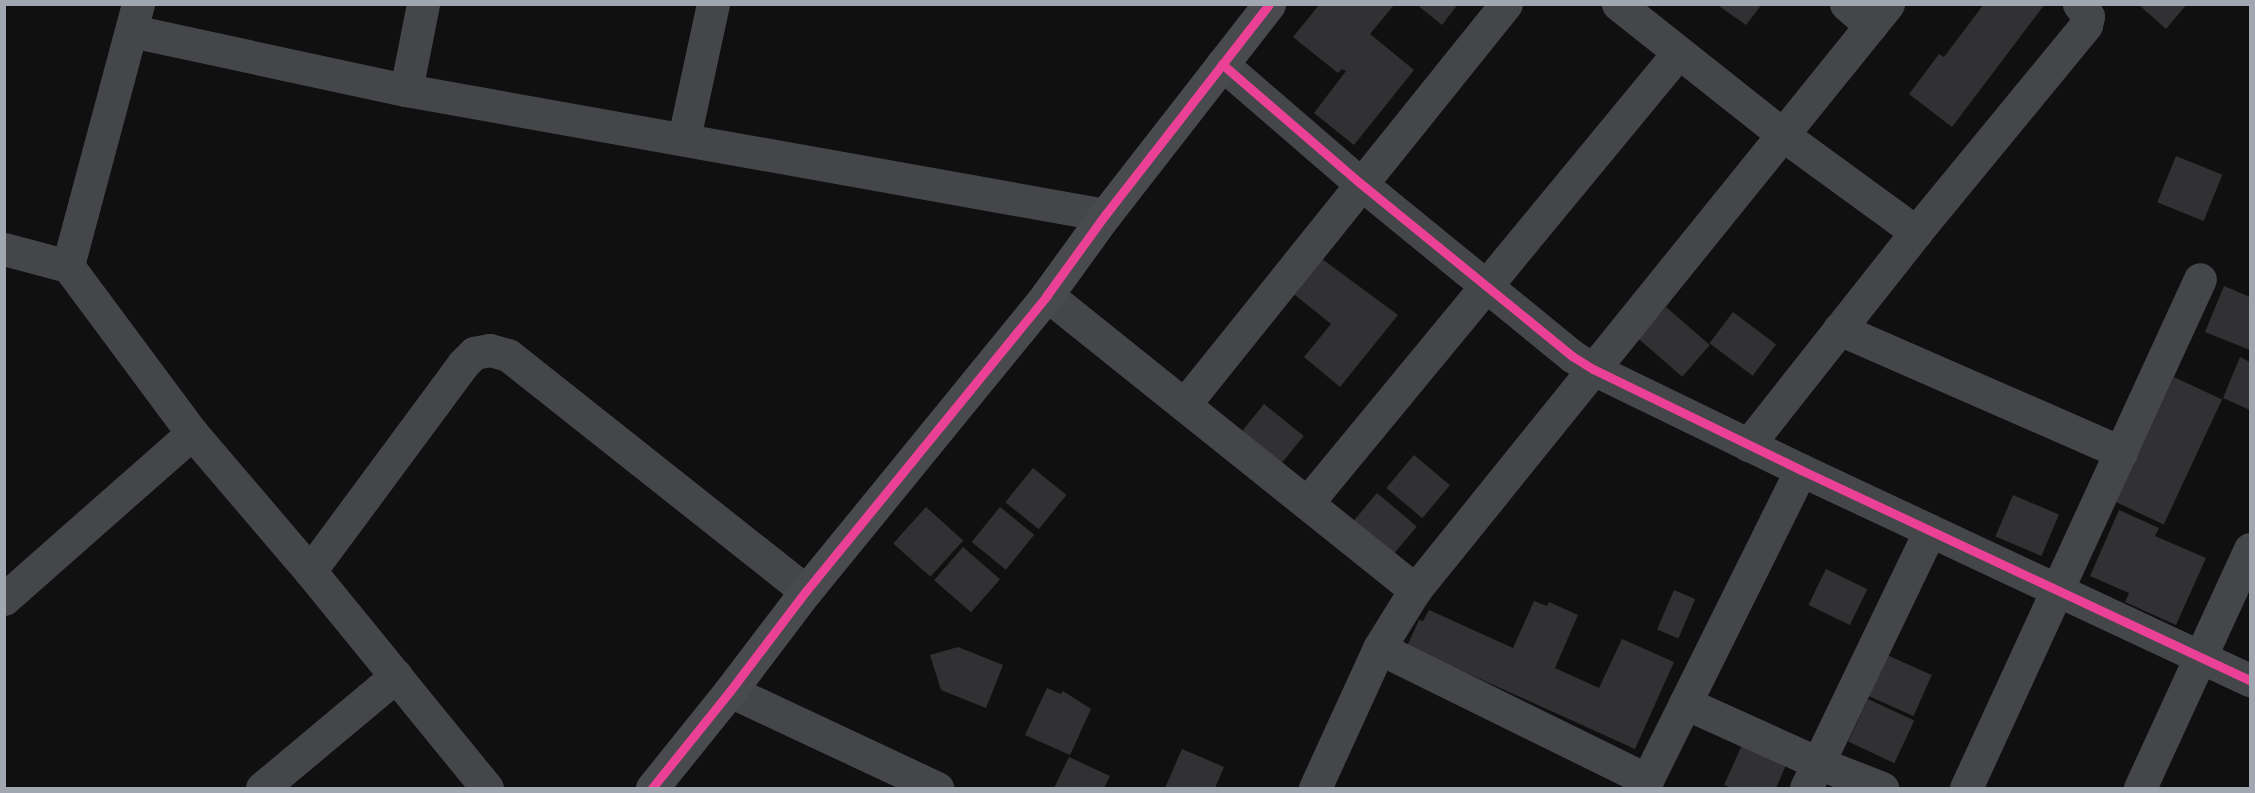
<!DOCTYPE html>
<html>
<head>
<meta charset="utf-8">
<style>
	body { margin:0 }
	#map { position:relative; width:2255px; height:793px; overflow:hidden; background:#101011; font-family:Quicksand,sans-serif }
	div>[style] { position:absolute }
	.building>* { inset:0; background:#313133; transform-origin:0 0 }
	.street>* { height:33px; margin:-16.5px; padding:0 16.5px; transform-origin:16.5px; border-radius:16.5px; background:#454649 }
	.secondary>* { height:33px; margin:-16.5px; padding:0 16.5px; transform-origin:16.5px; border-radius:16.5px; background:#494a4d }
	.cycleway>* { height:9px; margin:-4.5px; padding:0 4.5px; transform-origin:4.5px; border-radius:4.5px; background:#ea4096 }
	span { translate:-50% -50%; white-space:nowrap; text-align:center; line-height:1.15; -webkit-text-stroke:4.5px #0b0b0c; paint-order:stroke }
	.frame { position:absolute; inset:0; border:6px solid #a1a7b1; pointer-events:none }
</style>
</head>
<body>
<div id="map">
	<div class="building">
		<div style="clip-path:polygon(1416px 4px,1458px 4px,1442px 25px)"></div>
		<div style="clip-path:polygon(1716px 4px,1762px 4px,1746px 25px)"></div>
		<div style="clip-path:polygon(1984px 4px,2045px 4px,1952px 127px,1909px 94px,1939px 54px,1944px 57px)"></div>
		<div style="clip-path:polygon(2138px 4px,2187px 4px,2166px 29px)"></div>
		<div style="clip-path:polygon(1319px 5px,1394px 5px,1370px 34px,1414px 70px,1354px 145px,1314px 113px,1346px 71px,1342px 69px,1338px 73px,1293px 37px)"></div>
		<div style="left:2176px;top:156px;width:50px;height:50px;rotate:22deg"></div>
		<div style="clip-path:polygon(1318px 256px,1398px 315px,1340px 387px,1304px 357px,1331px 324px,1290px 291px)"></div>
		<div style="clip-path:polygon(2224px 286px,2250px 297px,2250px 350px,2205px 332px)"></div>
		<div style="left:1666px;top:307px;width:58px;height:42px;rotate:41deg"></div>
		<div style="left:1733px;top:312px;width:54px;height:39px;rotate:37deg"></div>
		<div style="clip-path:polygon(2240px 357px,2250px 362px,2250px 410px,2223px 398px)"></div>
		<div style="left:2174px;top:377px;width:53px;height:138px;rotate:25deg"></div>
		<div style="left:1264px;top:404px;width:51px;height:43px;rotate:39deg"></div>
		<div style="left:1414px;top:455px;width:47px;height:43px;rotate:40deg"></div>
		<div style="left:1033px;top:468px;width:43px;height:44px;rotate:39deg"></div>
		<div style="left:1377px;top:493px;width:52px;height:42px;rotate:40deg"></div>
		<div style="left:2013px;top:495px;width:50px;height:45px;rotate:23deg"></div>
		<div style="left:926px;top:507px;width:50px;height:49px;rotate:42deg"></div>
		<div style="left:1000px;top:507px;width:44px;height:45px;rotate:39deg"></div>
		<div style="clip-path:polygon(2119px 510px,2159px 528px,2155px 536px,2206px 558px,2176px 625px,2125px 602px,2129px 593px,2090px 576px)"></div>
		<div style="left:963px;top:547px;width:49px;height:44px;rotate:41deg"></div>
		<div style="left:1826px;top:569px;width:46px;height:40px;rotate:26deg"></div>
		<div style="left:1674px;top:590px;width:23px;height:43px;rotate:23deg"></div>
		<div style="clip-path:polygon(1534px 601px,1547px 606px,1549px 602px,1578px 615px,1555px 668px,1599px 688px,1622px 639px,1674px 662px,1635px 749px,1407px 646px,1419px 620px,1423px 621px,1429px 610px,1513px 648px)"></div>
		<div style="clip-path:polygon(958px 647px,1003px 665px,986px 708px,941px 690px,930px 655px)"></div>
		<div style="left:1887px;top:655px;width:49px;height:45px;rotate:24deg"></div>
		<div style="clip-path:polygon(1047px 688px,1061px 694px,1063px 691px,1091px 709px,1070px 755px,1025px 735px)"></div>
		<div style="left:1868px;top:699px;width:51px;height:47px;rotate:25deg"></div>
		<div style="clip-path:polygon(1742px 745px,1786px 765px,1776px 788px,1732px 788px,1724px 785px)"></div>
		<div style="clip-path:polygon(1182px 749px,1224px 767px,1215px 788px,1165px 788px)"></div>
		<div style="clip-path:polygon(1069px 757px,1110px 776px,1104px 788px,1054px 788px)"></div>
	</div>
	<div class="street">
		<div style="left:138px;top:4px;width:271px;rotate:105deg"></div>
		<div style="left:68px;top:266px;width:208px;rotate:53.4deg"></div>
		<div style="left:192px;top:433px;width:182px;rotate:49.5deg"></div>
		<div style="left:310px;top:571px;width:280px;rotate:50.8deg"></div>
		<div style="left:1618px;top:4px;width:211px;rotate:38.4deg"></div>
		<div style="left:1783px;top:135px;width:165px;rotate:36.1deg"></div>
		<div style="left:1846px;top:4px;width:33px;rotate:41deg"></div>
		<div style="left:132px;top:31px;width:280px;rotate:12.2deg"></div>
		<div style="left:406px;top:90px;width:710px;rotate:10.14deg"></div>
		<div style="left:1222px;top:64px;width:182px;rotate:40.8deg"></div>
		<div style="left:1360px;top:183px;width:274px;rotate:39.2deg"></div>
		<div style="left:1572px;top:356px;width:25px;rotate:32deg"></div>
		<div style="left:1593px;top:369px;width:231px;rotate:25.9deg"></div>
		<div style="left:1801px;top:470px;width:496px;rotate:25.1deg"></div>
		<div style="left:406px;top:90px;width:88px;rotate:-78.8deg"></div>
		<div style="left:684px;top:138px;width:137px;rotate:-77.8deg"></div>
		<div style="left:4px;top:249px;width:66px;rotate:14.9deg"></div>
		<div style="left:1047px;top:295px;width:472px;rotate:38.7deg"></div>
		<div style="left:1839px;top:329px;width:308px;rotate:23.6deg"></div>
		<div style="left:1184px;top:405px;width:514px;rotate:-51.24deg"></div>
		<div style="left:1748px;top:445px;width:271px;rotate:-51.7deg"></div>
		<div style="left:1916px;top:232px;width:268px;rotate:-50.6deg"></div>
		<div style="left:2086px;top:25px;width:9px;rotate:-77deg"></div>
		<div style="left:2088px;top:16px;width:15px;rotate:-127deg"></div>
		<div style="left:1307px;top:503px;width:583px;rotate:-50.5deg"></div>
		<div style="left:310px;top:571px;width:257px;rotate:-53.5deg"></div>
		<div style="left:463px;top:364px;width:16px;rotate:-45deg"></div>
		<div style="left:474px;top:353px;width:16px;rotate:-11deg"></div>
		<div style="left:490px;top:350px;width:19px;rotate:16deg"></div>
		<div style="left:508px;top:355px;width:380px;rotate:38.4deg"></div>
		<div style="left:4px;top:599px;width:251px;rotate:-41.4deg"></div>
		<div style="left:1379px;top:648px;width:299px;rotate:26.2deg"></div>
		<div style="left:730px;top:691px;width:229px;rotate:25.1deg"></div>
		<div style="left:1685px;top:703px;width:146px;rotate:24.3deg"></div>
		<div style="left:1818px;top:763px;width:69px;rotate:21.3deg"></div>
		<div style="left:262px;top:788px;width:175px;rotate:-39.9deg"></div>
		<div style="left:1315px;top:788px;width:154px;rotate:-65.4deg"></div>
		<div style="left:1379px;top:648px;width:68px;rotate:-58.2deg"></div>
		<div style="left:1415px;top:590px;width:753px;rotate:-51.09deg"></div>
		<div style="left:1643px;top:788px;width:355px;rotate:-63.6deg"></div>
		<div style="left:1806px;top:788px;width:286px;rotate:-64.3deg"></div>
		<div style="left:1966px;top:788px;width:560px;rotate:-65.31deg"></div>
		<div style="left:2140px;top:788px;width:263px;rotate:-65.3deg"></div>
	</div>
	<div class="secondary">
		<div style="left:652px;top:788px;width:124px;rotate:-51.2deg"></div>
		<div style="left:730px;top:691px;width:126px;rotate:-52.8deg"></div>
		<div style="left:806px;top:591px;width:382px;rotate:-50.8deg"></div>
		<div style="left:1047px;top:295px;width:99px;rotate:-54.1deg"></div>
		<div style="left:1105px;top:215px;width:267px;rotate:-52.1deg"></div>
	</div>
	<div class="cycleway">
		<div style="left:1222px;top:64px;width:182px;rotate:40.8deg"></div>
		<div style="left:1360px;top:183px;width:274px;rotate:39.2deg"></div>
		<div style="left:1572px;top:356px;width:25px;rotate:32deg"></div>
		<div style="left:1593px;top:369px;width:231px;rotate:25.9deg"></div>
		<div style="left:1801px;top:470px;width:496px;rotate:25.1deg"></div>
		<div style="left:652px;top:788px;width:124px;rotate:-51.2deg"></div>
		<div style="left:730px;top:691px;width:126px;rotate:-52.8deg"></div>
		<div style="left:806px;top:591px;width:382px;rotate:-50.8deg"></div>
		<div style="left:1047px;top:295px;width:99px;rotate:-54.1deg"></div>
		<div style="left:1105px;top:215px;width:267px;rotate:-52.1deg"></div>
	</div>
	<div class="frame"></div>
</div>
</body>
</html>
